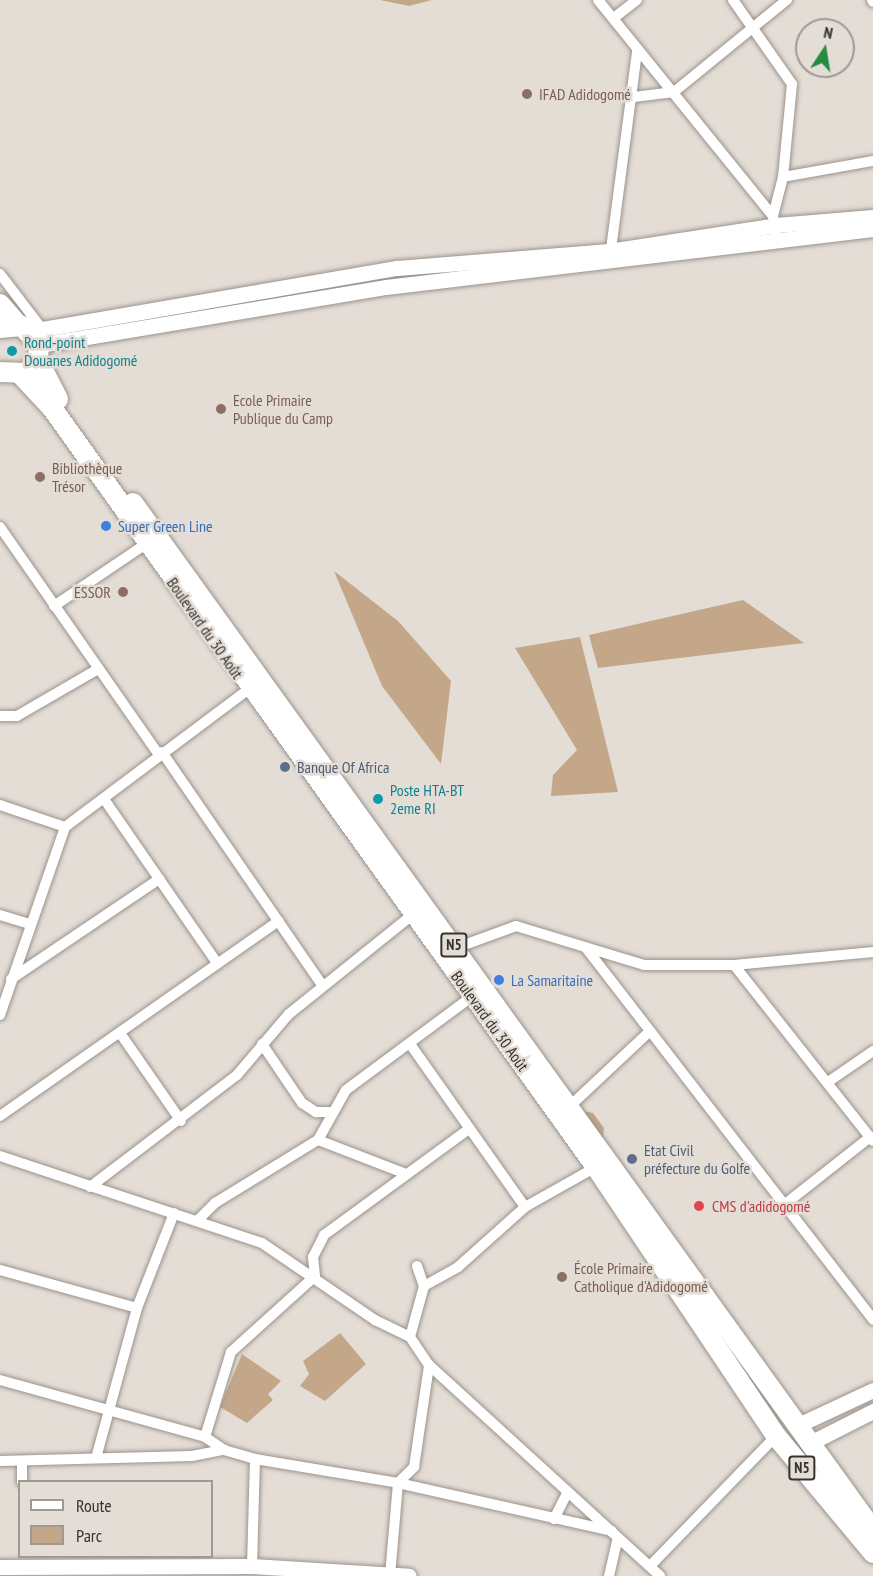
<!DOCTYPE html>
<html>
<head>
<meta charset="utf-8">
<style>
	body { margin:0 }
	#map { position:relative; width:873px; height:1576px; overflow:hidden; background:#e4ddd6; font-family:"PT Sans Narrow",sans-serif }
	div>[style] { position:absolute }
	.green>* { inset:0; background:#c4a788 }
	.roads { filter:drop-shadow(0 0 2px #9a938c) drop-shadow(0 0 2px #9a938c) }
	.street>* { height:10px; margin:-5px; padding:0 5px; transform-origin:5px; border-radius:5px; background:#fff }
	.secondary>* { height:15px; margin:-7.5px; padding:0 7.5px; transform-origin:7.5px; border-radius:7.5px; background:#fff }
	.highway>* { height:20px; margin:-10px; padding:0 10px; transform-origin:10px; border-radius:10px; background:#fff }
	.dots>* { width:16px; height:16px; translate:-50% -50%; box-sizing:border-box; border:3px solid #e4ddd6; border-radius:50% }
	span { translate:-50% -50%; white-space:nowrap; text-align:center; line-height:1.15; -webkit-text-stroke:5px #e4ddd6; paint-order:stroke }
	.shield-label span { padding:2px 4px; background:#e4ddd6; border:2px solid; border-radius:4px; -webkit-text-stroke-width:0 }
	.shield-label { font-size:15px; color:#35322f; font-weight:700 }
	.education-label { font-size:16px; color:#785e54 }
	.left { translate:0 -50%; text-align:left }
	.right { translate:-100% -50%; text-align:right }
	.culture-label { font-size:16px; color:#0d838f }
	.shop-label { font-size:16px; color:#366cbe }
	.street-label { font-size:16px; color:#35322f }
	.service-label { font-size:16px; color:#4e5e75 }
	.health-label { font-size:16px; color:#be3a42 }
	.legend { position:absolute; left:18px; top:1480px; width:195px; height:78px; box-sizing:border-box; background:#e4ddd6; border:2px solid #9e9993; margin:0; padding:8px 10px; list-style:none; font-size:18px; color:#35322f }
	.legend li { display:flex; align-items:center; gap:12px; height:30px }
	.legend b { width:30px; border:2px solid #9e9993 }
	.north { position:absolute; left:795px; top:18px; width:60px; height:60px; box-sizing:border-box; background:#e4ddd6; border:2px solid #9e9993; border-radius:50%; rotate:12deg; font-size:16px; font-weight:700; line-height:24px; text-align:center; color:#35322f }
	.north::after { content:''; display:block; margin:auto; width:21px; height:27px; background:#278b41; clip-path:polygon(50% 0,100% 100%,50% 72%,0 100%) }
</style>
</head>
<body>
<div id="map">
	<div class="green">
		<div style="clip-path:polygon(380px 0,432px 0,409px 6px)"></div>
		<div style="clip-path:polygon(334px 571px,398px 621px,451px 681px,441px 764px,382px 686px)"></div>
		<div style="clip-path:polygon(743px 600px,804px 643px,598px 668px,589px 635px)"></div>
		<div style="clip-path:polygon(580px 637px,618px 792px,551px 796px,553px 775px,577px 750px,515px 648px)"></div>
		<div style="clip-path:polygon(583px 1111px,593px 1113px,604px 1128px,603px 1139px)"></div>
		<div style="clip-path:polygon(340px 1333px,366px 1364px,325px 1401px,300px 1386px,309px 1374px,303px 1361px)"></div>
		<div style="clip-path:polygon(242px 1354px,281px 1381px,268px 1394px,273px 1400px,247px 1423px,220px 1407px)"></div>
	</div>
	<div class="roads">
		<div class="street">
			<div style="left:598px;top:0;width:278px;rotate:51deg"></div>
			<div style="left:773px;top:216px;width:15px;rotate:79deg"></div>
			<div style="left:733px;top:0;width:103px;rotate:54.9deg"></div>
			<div style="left:792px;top:84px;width:93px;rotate:95.5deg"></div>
			<div style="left:783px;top:177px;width:40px;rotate:104.4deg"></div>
			<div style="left:872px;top:0;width:2px;rotate:63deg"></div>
			<div style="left:615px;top:17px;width:28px;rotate:-38deg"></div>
			<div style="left:634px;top:97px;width:40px;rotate:-7.1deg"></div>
			<div style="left:674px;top:92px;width:146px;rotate:-39.2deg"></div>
			<div style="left:783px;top:177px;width:91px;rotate:-10.1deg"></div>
			<div style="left:610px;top:257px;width:206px;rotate:-82.5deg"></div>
			<div style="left:0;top:274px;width:69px;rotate:52.6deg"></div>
			<div style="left:0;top:527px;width:278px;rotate:55.1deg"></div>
			<div style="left:54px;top:606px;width:111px;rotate:-34deg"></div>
			<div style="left:0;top:716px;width:17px"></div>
			<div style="left:17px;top:716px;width:94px;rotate:-30.1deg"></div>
			<div style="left:162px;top:752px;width:284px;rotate:55.5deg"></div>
			<div style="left:104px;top:799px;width:199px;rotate:55.4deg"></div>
			<div style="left:0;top:805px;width:69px;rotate:18.7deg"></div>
			<div style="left:0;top:915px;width:30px;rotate:17deg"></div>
			<div style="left:456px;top:948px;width:64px;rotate:-20.1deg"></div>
			<div style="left:516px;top:926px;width:134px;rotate:16.9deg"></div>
			<div style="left:644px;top:965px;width:90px"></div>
			<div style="left:734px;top:965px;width:140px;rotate:-5.3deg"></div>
			<div style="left:586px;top:948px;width:470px;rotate:52.3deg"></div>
			<div style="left:734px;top:965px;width:224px;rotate:51.7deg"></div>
			<div style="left:11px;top:979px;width:179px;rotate:-34deg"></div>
			<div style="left:0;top:1015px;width:199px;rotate:-70.9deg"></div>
			<div style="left:65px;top:827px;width:230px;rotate:-36.9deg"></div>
			<div style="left:120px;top:1033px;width:107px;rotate:55.3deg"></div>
			<div style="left:262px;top:1044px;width:71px;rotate:55.9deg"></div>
			<div style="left:302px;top:1103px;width:17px;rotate:33deg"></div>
			<div style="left:316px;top:1112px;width:14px"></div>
			<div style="left:410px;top:1044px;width:199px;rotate:54.8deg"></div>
			<div style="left:828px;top:1082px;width:55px;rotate:-34.6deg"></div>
			<div style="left:570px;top:1106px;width:108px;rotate:-43.1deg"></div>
			<div style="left:0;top:1116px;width:340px;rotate:-35deg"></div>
			<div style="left:318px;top:1140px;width:94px;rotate:21.1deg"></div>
			<div style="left:0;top:1156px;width:276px;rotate:18.4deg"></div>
			<div style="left:262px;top:1243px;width:137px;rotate:34.3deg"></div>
			<div style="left:375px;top:1320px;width:39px;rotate:26deg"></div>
			<div style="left:410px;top:1337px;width:34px;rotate:56deg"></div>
			<div style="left:429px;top:1365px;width:313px;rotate:42.4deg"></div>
			<div style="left:90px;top:1187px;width:185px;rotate:-37.3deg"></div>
			<div style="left:237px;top:1075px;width:80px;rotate:-49.6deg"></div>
			<div style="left:289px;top:1014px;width:158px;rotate:-38.8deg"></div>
			<div style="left:784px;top:1205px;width:110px;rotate:-38.3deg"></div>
			<div style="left:199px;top:1219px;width:23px;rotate:-45deg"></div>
			<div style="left:215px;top:1203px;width:121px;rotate:-31.5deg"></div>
			<div style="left:318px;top:1140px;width:57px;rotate:-60.8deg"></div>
			<div style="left:346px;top:1090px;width:156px;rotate:-36.6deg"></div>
			<div style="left:417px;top:1266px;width:21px;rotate:71deg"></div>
			<div style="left:0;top:1270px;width:142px;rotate:15.5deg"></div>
			<div style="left:410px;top:1337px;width:53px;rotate:-74.6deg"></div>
			<div style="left:424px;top:1286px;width:39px;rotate:-29deg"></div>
			<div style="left:458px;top:1267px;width:90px;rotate:-41.8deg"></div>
			<div style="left:525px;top:1207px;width:81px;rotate:-29.4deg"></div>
			<div style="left:0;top:1380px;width:213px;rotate:15.5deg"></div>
			<div style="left:205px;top:1437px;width:23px;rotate:34deg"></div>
			<div style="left:224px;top:1450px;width:32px;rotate:16deg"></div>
			<div style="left:255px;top:1459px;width:145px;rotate:9.5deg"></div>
			<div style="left:398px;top:1483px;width:219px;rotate:12.6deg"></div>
			<div style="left:205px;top:1437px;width:89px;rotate:-73deg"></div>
			<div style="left:231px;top:1352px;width:113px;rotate:-42.1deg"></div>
			<div style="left:315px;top:1276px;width:19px;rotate:-96deg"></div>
			<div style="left:313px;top:1257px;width:25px;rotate:-63deg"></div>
			<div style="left:324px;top:1235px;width:180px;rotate:-36.2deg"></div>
			<div style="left:96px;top:1458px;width:156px;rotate:-74.7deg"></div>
			<div style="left:137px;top:1308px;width:102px;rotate:-68.7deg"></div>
			<div style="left:0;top:1461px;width:192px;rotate:-1.5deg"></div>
			<div style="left:192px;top:1456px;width:33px;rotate:-11deg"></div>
			<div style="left:22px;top:1482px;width:20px;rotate:-90deg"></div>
			<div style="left:554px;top:1519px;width:30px;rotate:-63deg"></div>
			<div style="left:252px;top:1566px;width:107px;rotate:-88.4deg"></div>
			<div style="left:650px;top:1566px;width:181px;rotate:-45.9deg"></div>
			<div style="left:390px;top:1576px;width:93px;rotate:-85.1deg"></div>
			<div style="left:398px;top:1483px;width:23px;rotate:-45deg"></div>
			<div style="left:414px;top:1467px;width:103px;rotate:-81.6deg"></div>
			<div style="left:609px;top:1576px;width:36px;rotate:-77deg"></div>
		</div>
		<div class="secondary">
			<div style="left:31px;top:331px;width:371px;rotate:-9.8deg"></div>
			<div style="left:397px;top:268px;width:213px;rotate:-4.6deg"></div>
			<div style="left:609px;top:251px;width:169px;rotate:-8.8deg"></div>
			<div style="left:776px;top:225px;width:97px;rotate:-4.7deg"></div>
			<div style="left:39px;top:345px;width:352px;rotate:-9.5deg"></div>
			<div style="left:386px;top:287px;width:490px;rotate:-6.8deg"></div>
			<div style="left:796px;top:1426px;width:85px;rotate:-25.1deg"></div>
			<div style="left:810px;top:1443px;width:71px;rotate:-26.9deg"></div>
			<div style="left:0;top:1567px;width:252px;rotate:-0.2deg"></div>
			<div style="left:252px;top:1566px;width:157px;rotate:3.6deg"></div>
		</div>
		<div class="highway">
			<div style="left:0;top:304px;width:28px;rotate:49deg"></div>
			<div style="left:0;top:328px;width:22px;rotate:-5deg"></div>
			<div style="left:22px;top:326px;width:25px;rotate:48deg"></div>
			<div style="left:39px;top:345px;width:15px;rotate:94deg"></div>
			<div style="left:38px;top:360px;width:18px;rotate:133deg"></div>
			<div style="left:26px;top:373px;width:26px;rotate:-178deg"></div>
			<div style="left:38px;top:360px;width:44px;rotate:62.9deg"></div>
			<div style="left:21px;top:375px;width:45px;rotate:46.8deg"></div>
			<div style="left:52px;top:408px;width:934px;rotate:54.37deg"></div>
			<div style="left:596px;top:1167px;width:324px;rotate:56.2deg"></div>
			<div style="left:776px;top:1436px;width:152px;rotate:50.3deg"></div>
			<div style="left:133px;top:503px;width:1266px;rotate:54.23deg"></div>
		</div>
	</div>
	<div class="dots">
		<div style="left:527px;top:94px;background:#8d6e63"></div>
		<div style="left:12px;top:351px;background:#0f9aa8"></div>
		<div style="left:221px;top:409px;background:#8d6e63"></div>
		<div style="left:40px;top:477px;background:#8d6e63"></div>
		<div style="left:106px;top:526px;background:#3f7fe0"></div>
		<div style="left:123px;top:592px;background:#8d6e63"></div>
		<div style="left:285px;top:767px;background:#5c6f8a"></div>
		<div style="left:378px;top:799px;background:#0f9aa8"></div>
		<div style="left:499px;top:980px;background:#3f7fe0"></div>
		<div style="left:632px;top:1159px;background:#5c6f8a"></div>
		<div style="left:699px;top:1206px;background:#e0444e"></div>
		<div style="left:562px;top:1277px;background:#8d6e63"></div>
	</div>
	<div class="shield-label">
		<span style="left:454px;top:945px">N5</span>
		<span style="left:802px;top:1468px">N5</span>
	</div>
	<div class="education-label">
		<span class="left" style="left:539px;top:94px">IFAD Adidogomé</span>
		<span class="left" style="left:233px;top:409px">Ecole Primaire<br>Publique du Camp</span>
		<span class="left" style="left:52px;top:477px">Bibliothèque<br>Trésor</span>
		<span class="right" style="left:111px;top:592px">ESSOR</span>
		<span class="left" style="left:574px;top:1277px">École Primaire<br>Catholique d'Adidogomé</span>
	</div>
	<div class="culture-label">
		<span class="left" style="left:24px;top:351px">Rond-point<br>Douanes Adidogomé</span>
		<span class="left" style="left:390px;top:799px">Poste HTA-BT<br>2eme RI</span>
	</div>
	<div class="shop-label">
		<span class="left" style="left:118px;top:526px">Super Green Line</span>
		<span class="left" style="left:511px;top:980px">La Samaritaine</span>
	</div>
	<div class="street-label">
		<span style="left:205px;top:628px;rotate:55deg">Boulevard du 30 Août</span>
		<span style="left:490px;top:1021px;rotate:54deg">Boulevard du 30 Août</span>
	</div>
	<div class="service-label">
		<span class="left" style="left:297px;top:767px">Banque Of Africa</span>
		<span class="left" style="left:644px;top:1159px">Etat Civil<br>préfecture du Golfe</span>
	</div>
	<div class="health-label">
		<span class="left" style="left:712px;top:1206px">CMS d'adidogomé</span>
	</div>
	<ul class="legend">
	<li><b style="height:8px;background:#fff"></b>Route</li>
	<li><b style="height:16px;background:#c4a788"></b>Parc</li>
	</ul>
	<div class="north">N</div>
</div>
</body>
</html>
